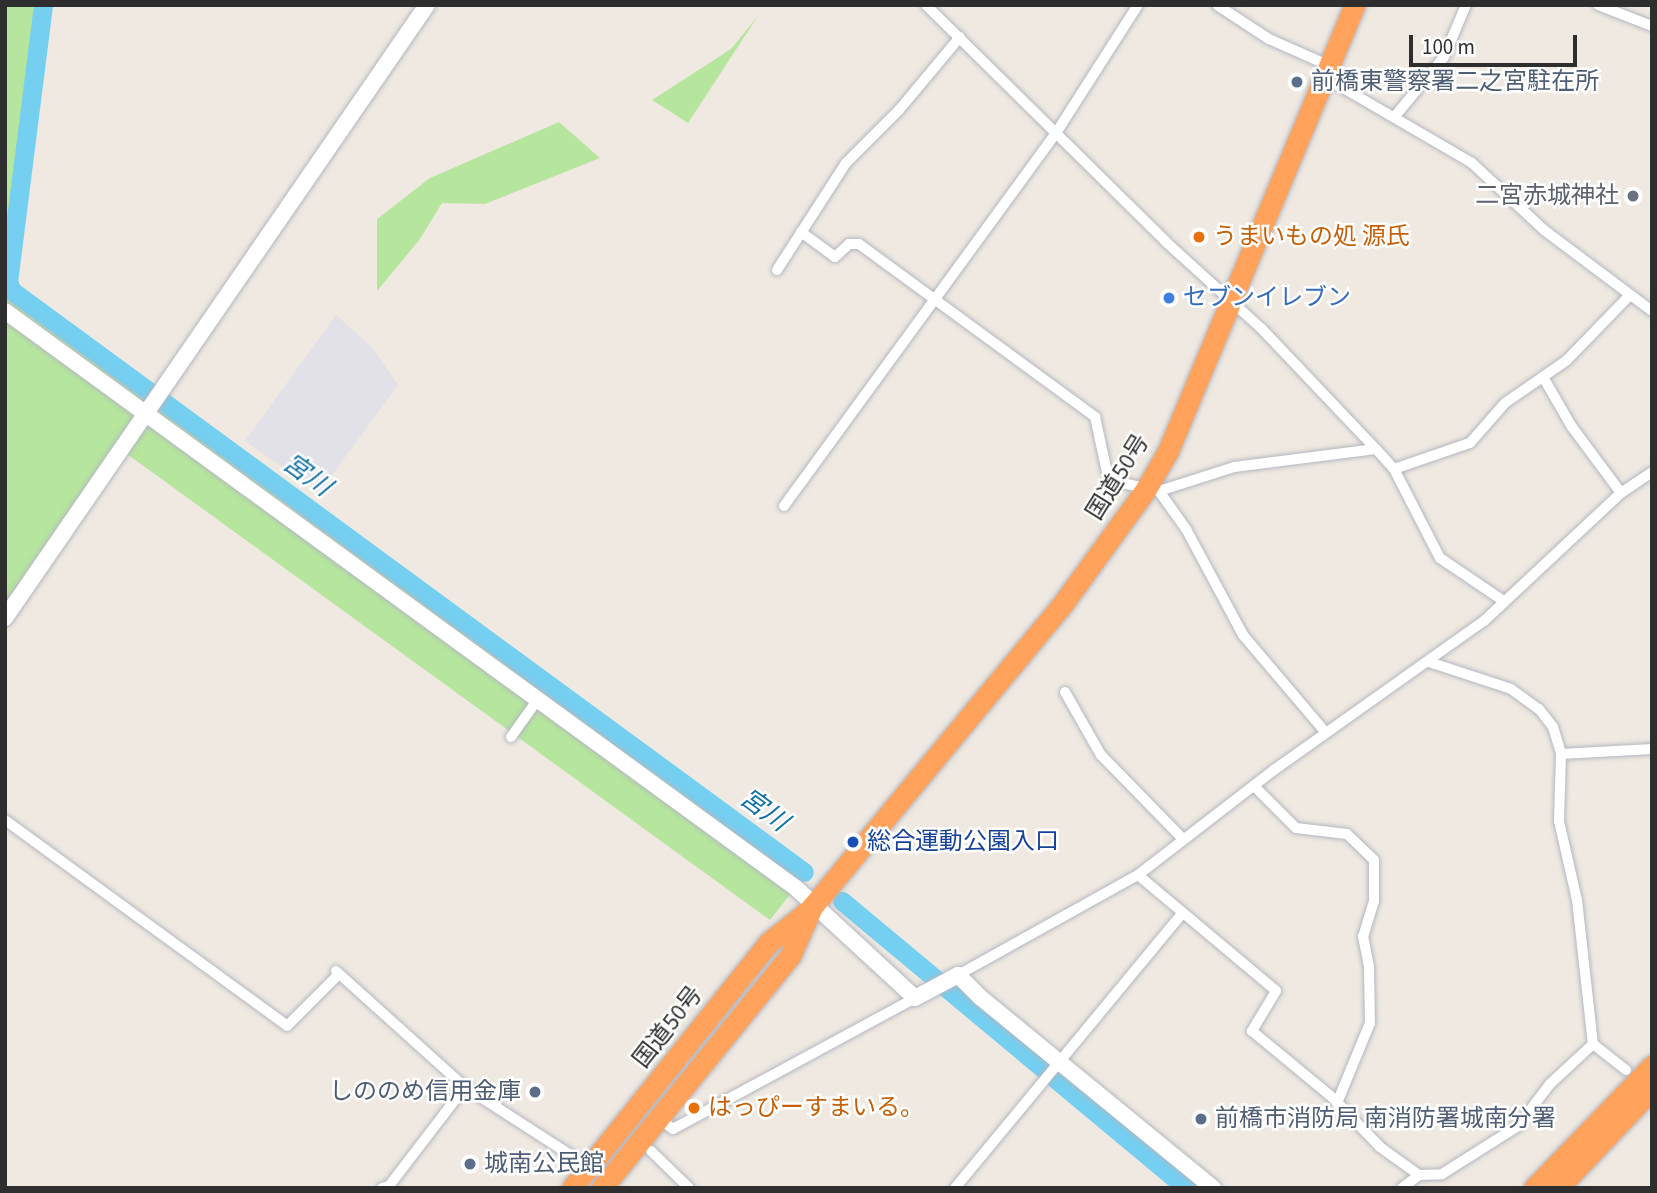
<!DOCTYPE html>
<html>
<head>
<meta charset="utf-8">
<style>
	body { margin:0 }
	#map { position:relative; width:1657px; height:1193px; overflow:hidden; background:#efe9e1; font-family:"Source Sans 3","Noto Sans JP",sans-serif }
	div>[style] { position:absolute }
	.industrial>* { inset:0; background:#e3e1e8 }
	.green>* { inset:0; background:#b6e59e }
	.river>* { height:19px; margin:-9.5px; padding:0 9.5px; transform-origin:9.5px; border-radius:9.5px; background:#75cff0 }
	.roads { filter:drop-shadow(0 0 2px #b4b7c1) drop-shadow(0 0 2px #b4b7c1) }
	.street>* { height:10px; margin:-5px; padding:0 5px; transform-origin:5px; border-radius:5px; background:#fff }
	.secondary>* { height:16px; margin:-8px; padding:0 8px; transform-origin:8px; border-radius:8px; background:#fff }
	.highway>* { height:21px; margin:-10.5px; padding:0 10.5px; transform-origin:10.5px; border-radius:10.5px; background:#ffa35c }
	.dots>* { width:19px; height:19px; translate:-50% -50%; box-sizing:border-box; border:4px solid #fff; border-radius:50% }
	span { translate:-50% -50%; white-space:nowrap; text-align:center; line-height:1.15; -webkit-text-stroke:5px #fff; paint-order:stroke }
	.service-label { font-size:24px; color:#4e5e75 }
	.left { translate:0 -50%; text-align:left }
	.right { translate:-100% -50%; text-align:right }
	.worship-label { font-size:24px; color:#5b616d }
	.food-label { font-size:24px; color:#c56008 }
	.shop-label { font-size:24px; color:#366cbe }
	.street-label { font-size:24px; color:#2e2e2e }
	.transit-label { font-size:24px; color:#164399 }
	.water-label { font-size:26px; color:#0d6fa3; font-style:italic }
	.frame { position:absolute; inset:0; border:7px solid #2e2e2e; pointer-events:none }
	.scale { position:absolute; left:1409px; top:35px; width:168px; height:32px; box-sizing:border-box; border:4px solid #2e2e2e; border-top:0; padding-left:9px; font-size:21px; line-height:24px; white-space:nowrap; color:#2e2e2e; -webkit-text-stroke:5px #fff; paint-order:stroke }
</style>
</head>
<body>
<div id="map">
	<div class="industrial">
		<div style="clip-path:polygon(336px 315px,373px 348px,398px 385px,319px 493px,245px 441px)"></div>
	</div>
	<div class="green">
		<div style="clip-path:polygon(5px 5px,39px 5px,5px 269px)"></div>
		<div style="clip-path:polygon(758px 16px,688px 123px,652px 100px,731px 49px)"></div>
		<div style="clip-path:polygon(559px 122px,600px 158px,485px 204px,442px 203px,420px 239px,377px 291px,377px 219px,430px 178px)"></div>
		<div style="clip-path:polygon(5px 296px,150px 399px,803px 878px,770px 920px,116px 446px,5px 604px)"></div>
	</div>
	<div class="river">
		<div style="left:43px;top:5px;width:279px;rotate:97.2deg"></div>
		<div style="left:8px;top:282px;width:10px;rotate:66deg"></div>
		<div style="left:12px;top:291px;width:982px;rotate:36.26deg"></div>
		<div style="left:842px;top:901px;width:448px;rotate:39.8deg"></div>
	</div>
	<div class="roads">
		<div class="street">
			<div style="left:926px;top:5px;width:337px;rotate:44.6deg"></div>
			<div style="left:1166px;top:242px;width:128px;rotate:42.2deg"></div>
			<div style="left:1261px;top:328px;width:167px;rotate:46.5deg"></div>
			<div style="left:1376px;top:449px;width:27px;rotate:48deg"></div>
			<div style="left:1394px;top:469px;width:100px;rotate:62.7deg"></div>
			<div style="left:1440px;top:558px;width:78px;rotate:34.1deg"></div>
			<div style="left:1217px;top:5px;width:62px;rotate:33.2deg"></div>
			<div style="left:1269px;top:39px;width:67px;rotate:23.9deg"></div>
			<div style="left:1598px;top:5px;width:58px;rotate:21.3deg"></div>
			<div style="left:1326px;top:78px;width:169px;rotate:30.2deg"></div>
			<div style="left:1472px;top:163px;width:98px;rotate:42.9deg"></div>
			<div style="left:1544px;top:230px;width:135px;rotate:36.9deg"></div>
			<div style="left:1396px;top:115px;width:75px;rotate:-50.4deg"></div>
			<div style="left:1444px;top:57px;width:56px;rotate:-67.1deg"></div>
			<div style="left:801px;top:232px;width:42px;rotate:36.3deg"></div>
			<div style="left:835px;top:257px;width:19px;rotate:-43deg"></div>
			<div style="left:849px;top:244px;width:10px"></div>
			<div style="left:859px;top:244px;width:293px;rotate:36.2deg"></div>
			<div style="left:1095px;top:417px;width:56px;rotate:77.7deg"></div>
			<div style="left:1107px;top:472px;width:15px;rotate:42deg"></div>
			<div style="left:1118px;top:482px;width:42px;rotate:12.4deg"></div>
			<div style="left:1159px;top:491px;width:79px;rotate:-17.7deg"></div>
			<div style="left:1234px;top:467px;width:143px;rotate:-7.2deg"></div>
			<div style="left:777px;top:270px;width:127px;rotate:-57.2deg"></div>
			<div style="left:846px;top:163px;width:75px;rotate:-45deg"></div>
			<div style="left:899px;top:110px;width:95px;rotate:-50.1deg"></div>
			<div style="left:1543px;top:377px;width:58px;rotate:59.9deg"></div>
			<div style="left:1572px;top:427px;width:82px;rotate:53.4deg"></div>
			<div style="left:1394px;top:469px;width:80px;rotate:-18.9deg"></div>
			<div style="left:1470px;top:443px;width:53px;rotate:-48.8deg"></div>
			<div style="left:1505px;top:403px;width:75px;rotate:-34.7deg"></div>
			<div style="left:1567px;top:360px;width:88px;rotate:-45.9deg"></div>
			<div style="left:1159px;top:491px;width:47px;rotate:54.6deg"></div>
			<div style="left:1186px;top:529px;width:120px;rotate:61.7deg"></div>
			<div style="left:1243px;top:635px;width:128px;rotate:49.7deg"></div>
			<div style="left:784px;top:506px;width:462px;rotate:-53.9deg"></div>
			<div style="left:1056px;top:133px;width:152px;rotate:-57.4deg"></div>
			<div style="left:1429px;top:662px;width:86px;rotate:18.2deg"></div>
			<div style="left:1511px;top:689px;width:34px;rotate:36deg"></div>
			<div style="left:1539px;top:709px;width:23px;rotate:52deg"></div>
			<div style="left:1553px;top:727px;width:28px;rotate:73deg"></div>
			<div style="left:1561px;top:754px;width:67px;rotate:91.7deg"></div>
			<div style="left:1559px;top:821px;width:81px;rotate:77.2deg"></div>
			<div style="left:1577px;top:900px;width:145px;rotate:83.7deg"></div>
			<div style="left:1593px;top:1044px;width:42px;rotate:38.2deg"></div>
			<div style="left:1065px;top:692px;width:73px;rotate:60.3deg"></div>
			<div style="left:1101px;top:755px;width:117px;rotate:45.7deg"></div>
			<div style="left:511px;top:737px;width:47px;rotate:-54.6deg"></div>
			<div style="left:1561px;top:754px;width:91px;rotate:-3.1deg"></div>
			<div style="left:1254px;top:786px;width:59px;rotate:45deg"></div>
			<div style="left:1296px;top:828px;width:51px;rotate:6.7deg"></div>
			<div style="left:1347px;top:834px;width:37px;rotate:44deg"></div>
			<div style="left:1374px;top:860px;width:41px;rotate:90deg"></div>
			<div style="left:1374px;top:901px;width:37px;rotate:107deg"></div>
			<div style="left:1363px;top:936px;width:32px;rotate:79deg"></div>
			<div style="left:1369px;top:967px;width:56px;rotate:89deg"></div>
			<div style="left:1370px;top:1023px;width:87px;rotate:112.4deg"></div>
			<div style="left:5px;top:820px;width:349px;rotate:36.1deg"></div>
			<div style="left:287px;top:1026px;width:72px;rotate:-45deg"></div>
			<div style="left:1138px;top:875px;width:180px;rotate:40deg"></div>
			<div style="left:1276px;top:991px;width:47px;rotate:121deg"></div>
			<div style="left:1252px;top:1031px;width:105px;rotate:39.6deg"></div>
			<div style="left:1333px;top:1098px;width:68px;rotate:46.2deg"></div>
			<div style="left:1380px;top:1147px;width:48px;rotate:35.7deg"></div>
			<div style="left:1419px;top:1175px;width:23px;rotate:-2deg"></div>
			<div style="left:1442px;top:1174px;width:90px;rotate:-32.3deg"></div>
			<div style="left:1518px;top:1126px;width:53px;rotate:-52.7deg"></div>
			<div style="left:1550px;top:1084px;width:59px;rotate:-42.9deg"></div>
			<div style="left:336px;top:971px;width:173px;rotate:42deg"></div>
			<div style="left:465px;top:1087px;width:148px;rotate:32.8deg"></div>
			<div style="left:958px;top:975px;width:206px;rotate:-29.1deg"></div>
			<div style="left:1138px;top:875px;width:172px;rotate:-37.7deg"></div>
			<div style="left:1274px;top:770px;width:257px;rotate:-35.4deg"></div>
			<div style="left:1484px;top:621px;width:187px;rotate:-43.1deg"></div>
			<div style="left:1621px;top:493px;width:37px;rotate:-34deg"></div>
			<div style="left:658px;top:1117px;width:19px;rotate:39deg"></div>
			<div style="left:673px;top:1129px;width:275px;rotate:-28.4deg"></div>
			<div style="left:651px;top:1151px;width:53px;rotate:44.2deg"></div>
			<div style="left:382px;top:1188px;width:7px;rotate:-16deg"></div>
			<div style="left:389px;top:1186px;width:125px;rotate:-52.5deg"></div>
			<div style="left:955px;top:1188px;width:356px;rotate:-50.4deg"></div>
			<div style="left:1402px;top:1188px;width:21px;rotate:-37deg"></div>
		</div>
		<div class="secondary">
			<div style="left:5px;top:311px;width:979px;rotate:36.11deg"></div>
			<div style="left:796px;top:888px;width:162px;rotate:42.7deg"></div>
			<div style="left:915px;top:998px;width:49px;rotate:-28.1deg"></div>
			<div style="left:958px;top:975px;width:33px;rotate:45deg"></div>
			<div style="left:981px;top:998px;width:300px;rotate:39.3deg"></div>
			<div style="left:5px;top:618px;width:744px;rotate:-55.46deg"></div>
		</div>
		<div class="highway">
			<div style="left:572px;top:1188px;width:314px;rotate:-51.3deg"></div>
			<div style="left:768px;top:943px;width:51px;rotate:-38.7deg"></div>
			<div style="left:602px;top:1188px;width:299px;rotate:-51deg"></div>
			<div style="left:790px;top:956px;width:54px;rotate:-65.8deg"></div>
			<div style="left:812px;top:907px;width:396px;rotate:-50.4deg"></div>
			<div style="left:1064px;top:602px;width:140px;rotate:-54deg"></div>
			<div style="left:1146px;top:489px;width:44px;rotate:-59.9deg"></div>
			<div style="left:1168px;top:451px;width:484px;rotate:-67.3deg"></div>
			<div style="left:1534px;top:1188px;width:170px;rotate:-46deg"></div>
			<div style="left:1558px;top:1188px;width:137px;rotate:-46.5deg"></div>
		</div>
	</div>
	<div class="dots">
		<div style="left:1297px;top:82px;background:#5c6f8a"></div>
		<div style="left:1633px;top:196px;background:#6b7280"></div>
		<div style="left:1199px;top:237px;background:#e8710a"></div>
		<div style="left:1169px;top:298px;background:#3f7fe0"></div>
		<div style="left:853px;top:842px;background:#1a4fb4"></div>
		<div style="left:535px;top:1092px;background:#5c6f8a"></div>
		<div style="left:694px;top:1108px;background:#e8710a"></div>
		<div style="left:1201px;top:1119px;background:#5c6f8a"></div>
		<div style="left:470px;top:1164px;background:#5c6f8a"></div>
	</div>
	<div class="service-label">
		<span class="left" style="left:1311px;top:82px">前橋東警察署二之宮駐在所</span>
		<span class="right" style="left:521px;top:1092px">しののめ信用金庫</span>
		<span class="left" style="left:1215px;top:1119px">前橋市消防局 南消防署城南分署</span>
		<span class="left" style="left:484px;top:1164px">城南公民館</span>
	</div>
	<div class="worship-label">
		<span class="right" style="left:1619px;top:196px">二宮赤城神社</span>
	</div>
	<div class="food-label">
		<span class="left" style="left:1213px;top:237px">うまいもの処 源氏</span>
		<span class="left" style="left:708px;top:1108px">はっぴーすまいる。</span>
	</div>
	<div class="shop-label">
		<span class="left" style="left:1183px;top:298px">セブンイレブン</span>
	</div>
	<div class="street-label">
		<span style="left:1118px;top:477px;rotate:-58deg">国道50号</span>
		<span style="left:668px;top:1027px;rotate:-52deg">国道50号</span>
	</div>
	<div class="transit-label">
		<span class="left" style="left:867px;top:842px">総合運動公園入口</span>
	</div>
	<div class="water-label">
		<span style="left:307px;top:475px;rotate:36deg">宮川</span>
		<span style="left:764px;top:810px;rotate:36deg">宮川</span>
	</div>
	<div class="frame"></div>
	<div class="scale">100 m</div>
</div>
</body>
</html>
